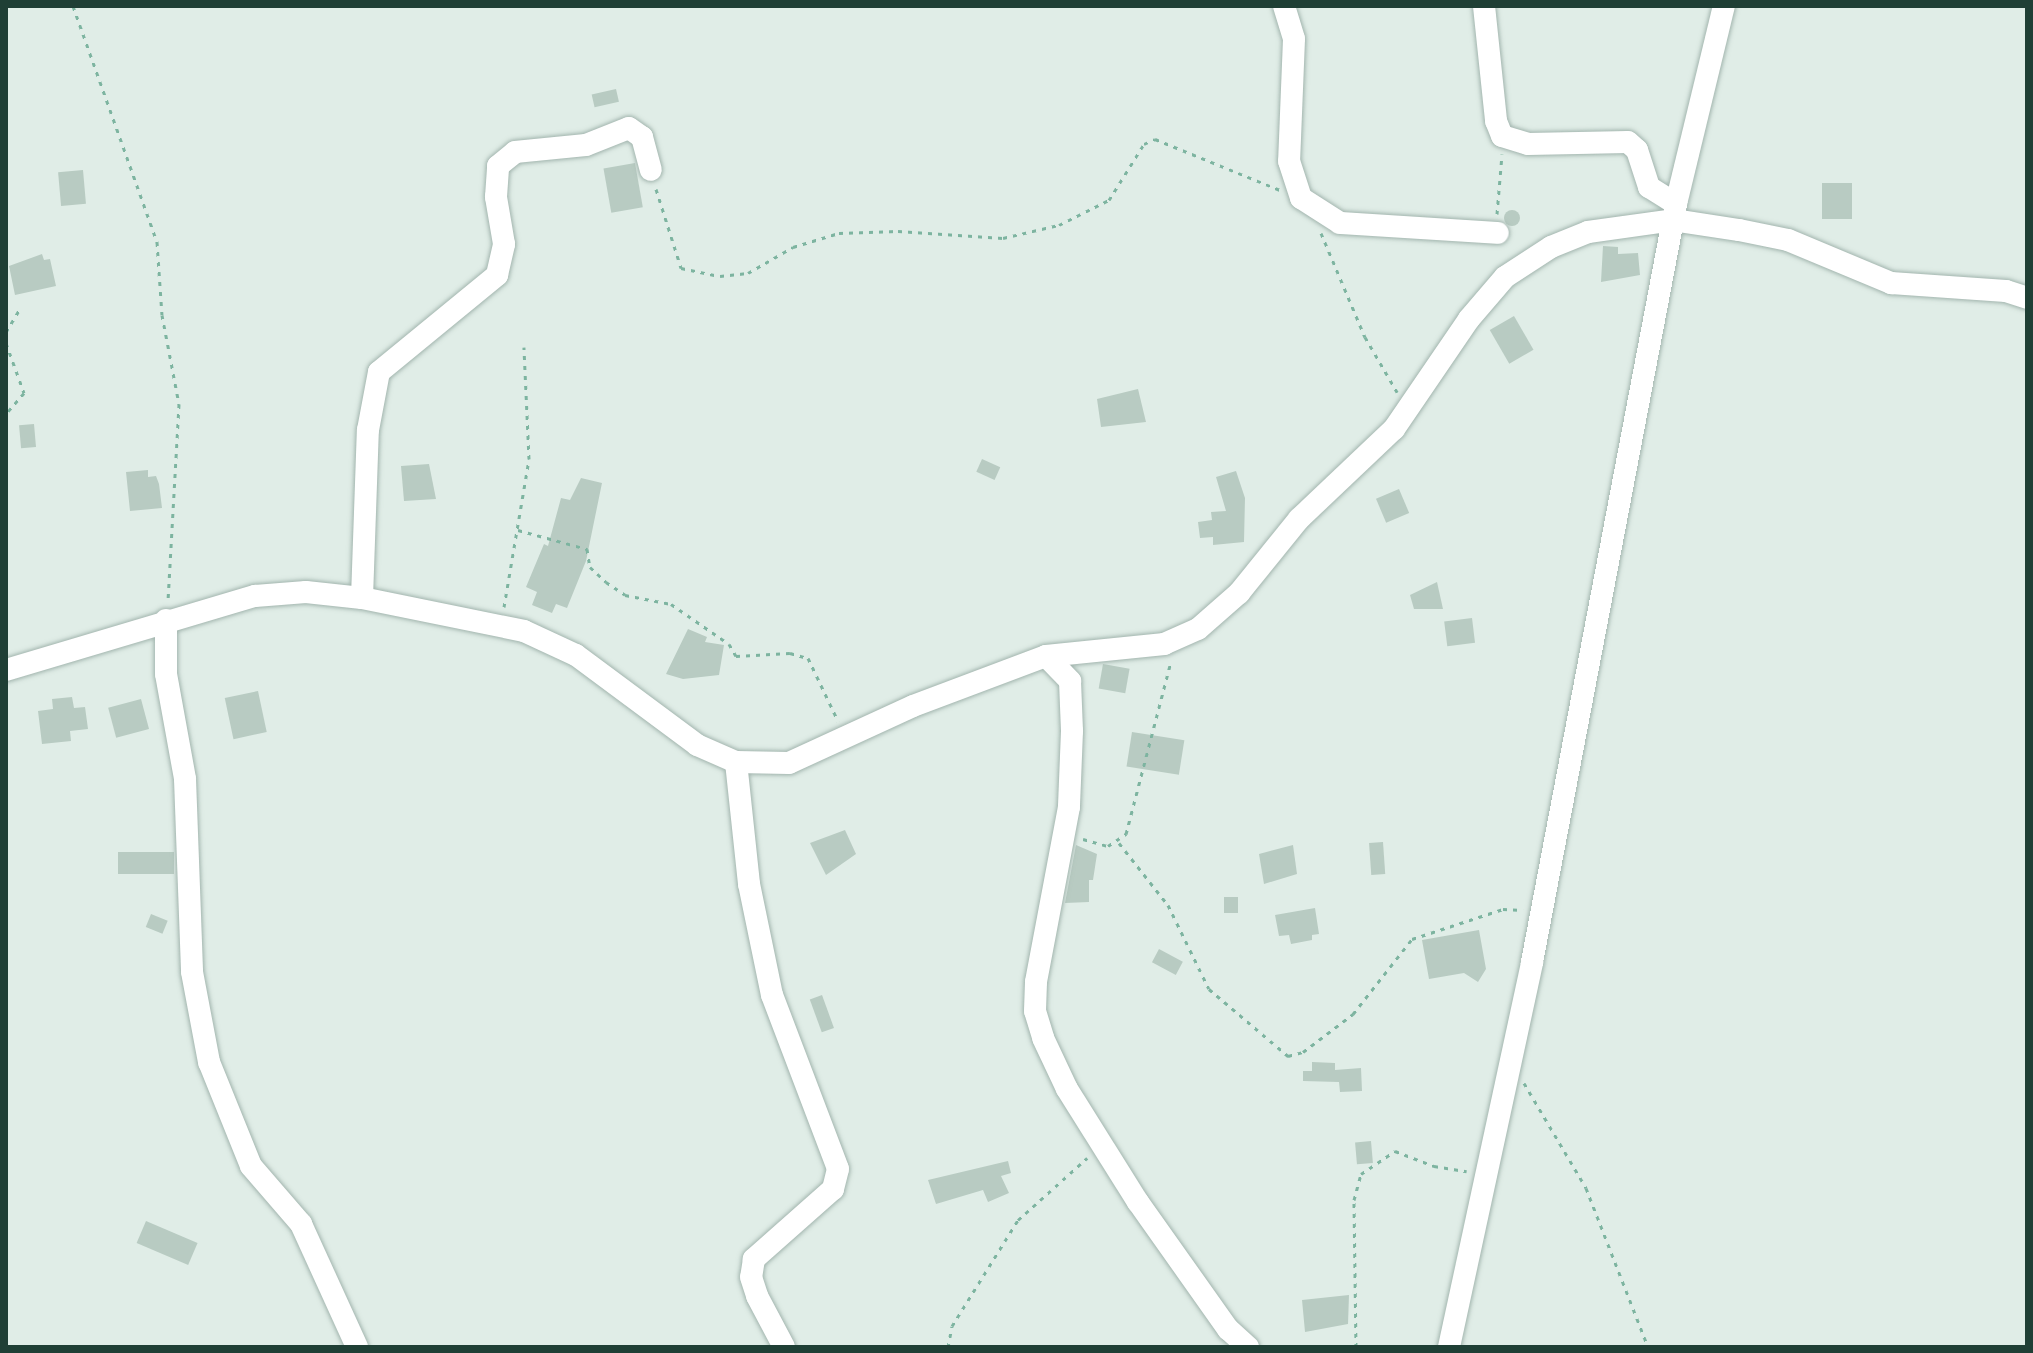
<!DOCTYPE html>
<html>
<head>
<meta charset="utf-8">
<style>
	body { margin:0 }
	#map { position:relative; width:2033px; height:1353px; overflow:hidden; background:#e0ede7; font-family:Overpass,sans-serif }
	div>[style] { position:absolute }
	.building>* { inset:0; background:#b8cbc2; transform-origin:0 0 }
	.round { border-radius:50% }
	.path>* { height:3px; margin-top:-1.5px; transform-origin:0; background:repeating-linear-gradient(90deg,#7db4a0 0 4px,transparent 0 10px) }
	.roads { filter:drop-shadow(0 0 2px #a2b5ae) drop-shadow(0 0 2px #a2b5ae) }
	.minor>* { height:22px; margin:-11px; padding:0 11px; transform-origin:11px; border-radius:11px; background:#fff }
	span { translate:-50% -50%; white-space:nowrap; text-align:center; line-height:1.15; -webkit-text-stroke:6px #f1f9f5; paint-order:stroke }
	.frame { position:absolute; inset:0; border:8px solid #1f3f35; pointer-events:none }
</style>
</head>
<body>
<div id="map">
	<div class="building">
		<div style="left:616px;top:89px;width:13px;height:25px;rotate:77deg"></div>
		<div style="left:635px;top:163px;width:45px;height:32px;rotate:80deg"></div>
		<div style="left:83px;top:170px;width:34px;height:25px;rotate:85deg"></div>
		<div style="left:1822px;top:183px;width:30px;height:36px"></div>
		<div class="round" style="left:1504px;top:210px;width:16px;height:16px"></div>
		<div style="clip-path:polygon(1603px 246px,1618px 247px,1618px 254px,1638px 253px,1640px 275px,1601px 282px)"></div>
		<div style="clip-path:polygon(42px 254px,44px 260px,50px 259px,56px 286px,15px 295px,9px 266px)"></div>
		<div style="left:1514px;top:316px;width:39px;height:28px;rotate:60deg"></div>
		<div style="clip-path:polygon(1138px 389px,1146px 422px,1101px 427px,1097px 399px)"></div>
		<div style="left:34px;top:424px;width:23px;height:15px;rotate:85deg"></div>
		<div style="left:982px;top:459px;width:20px;height:14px;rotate:24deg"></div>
		<div style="clip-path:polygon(429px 464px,436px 499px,404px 501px,401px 466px)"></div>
		<div style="clip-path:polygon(148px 470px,148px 477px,156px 476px,159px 484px,162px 508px,130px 511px,126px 472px)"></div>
		<div style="clip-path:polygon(1236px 471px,1245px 498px,1244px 542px,1213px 545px,1213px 537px,1200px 538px,1198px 522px,1212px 520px,1211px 512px,1226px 511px,1216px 477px)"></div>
		<div style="clip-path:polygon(581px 478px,602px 483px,586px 561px,567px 608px,556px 604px,552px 613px,532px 605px,537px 592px,526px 587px,544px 544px,548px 546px,561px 498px,570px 500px)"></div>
		<div style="left:1399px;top:489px;width:26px;height:25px;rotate:67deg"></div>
		<div style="clip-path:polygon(1437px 582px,1443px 609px,1414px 609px,1410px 595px)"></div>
		<div style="left:1472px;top:618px;width:25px;height:28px;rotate:83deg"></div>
		<div style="clip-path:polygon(688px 629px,707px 637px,705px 642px,724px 645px,719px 675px,683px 679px,666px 674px)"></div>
		<div style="left:1103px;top:664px;width:27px;height:25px;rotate:10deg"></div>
		<div style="left:258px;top:691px;width:42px;height:34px;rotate:78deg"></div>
		<div style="clip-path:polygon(72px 697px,74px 708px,85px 707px,88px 729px,70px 731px,71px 741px,42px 744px,38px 711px,53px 709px,52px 699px)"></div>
		<div style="left:141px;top:699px;width:31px;height:34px;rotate:75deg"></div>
		<div style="left:1132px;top:732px;width:53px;height:35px;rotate:9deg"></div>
		<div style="clip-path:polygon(845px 830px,856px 854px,826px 875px,810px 843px)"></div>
		<div style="left:1383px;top:842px;width:32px;height:14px;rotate:86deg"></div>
		<div style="clip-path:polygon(1076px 845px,1097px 854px,1093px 880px,1089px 880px,1089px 902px,1065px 903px)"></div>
		<div style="clip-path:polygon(1293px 845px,1297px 874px,1264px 884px,1259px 854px)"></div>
		<div style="left:174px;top:852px;width:22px;height:56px;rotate:90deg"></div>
		<div style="left:1224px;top:897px;width:14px;height:16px"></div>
		<div style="clip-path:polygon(1315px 908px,1319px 934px,1312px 935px,1312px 940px,1291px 944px,1289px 935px,1279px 936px,1275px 915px)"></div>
		<div style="left:151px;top:914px;width:18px;height:14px;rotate:22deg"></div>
		<div style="clip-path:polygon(1479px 930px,1486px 969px,1478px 982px,1464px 973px,1429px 979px,1422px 940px)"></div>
		<div style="left:1159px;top:949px;width:27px;height:15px;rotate:28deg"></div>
		<div style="left:822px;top:995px;width:35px;height:13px;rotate:70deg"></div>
		<div style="clip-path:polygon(1312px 1062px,1335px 1063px,1335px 1070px,1361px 1068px,1362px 1091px,1340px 1092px,1339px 1082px,1303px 1081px,1303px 1071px,1312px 1071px)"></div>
		<div style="left:1371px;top:1141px;width:22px;height:16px;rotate:85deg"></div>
		<div style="clip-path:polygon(1008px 1161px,1011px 1173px,1001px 1176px,1009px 1193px,988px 1202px,983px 1190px,936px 1204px,928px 1180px)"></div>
		<div style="left:146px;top:1221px;width:56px;height:24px;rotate:23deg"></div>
		<div style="clip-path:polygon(1349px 1295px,1348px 1324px,1305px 1332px,1302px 1300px)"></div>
	</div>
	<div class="path">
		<div style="left:73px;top:6px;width:251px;rotate:70.4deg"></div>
		<div style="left:157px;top:242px;width:73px;rotate:86.1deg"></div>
		<div style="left:162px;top:315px;width:91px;rotate:79.2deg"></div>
		<div style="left:179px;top:404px;width:197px;rotate:93.2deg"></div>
		<div style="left:656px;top:189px;width:83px;rotate:72.4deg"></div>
		<div style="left:681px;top:268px;width:40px;rotate:12deg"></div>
		<div style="left:720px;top:276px;width:28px;rotate:-6deg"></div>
		<div style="left:748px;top:273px;width:52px;rotate:-30deg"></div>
		<div style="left:793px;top:247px;width:48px;rotate:-16.9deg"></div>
		<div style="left:839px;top:233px;width:59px;rotate:-1.9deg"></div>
		<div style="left:898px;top:231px;width:105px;rotate:3.8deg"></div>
		<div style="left:1003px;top:238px;width:57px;rotate:-13.1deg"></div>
		<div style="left:1059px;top:225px;width:56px;rotate:-26.6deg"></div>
		<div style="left:1109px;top:200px;width:66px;rotate:-58deg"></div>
		<div style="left:1144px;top:144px;width:12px;rotate:-24deg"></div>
		<div style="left:1155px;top:139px;width:135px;rotate:22.2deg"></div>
		<div style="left:1497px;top:214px;width:60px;rotate:-85.2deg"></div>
		<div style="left:1321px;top:233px;width:113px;rotate:67.1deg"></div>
		<div style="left:1365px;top:337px;width:64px;rotate:59.8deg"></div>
		<div style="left:6px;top:332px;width:29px;rotate:-59deg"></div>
		<div style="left:6px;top:343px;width:53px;rotate:70.2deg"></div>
		<div style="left:24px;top:393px;width:28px;rotate:131deg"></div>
		<div style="left:518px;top:530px;width:72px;rotate:15.4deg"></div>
		<div style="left:587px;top:549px;width:18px;rotate:81deg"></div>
		<div style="left:590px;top:567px;width:22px;rotate:43deg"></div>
		<div style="left:606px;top:582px;width:23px;rotate:34deg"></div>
		<div style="left:625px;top:595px;width:47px;rotate:11.1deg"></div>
		<div style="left:671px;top:604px;width:70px;rotate:34.6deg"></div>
		<div style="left:729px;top:644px;width:14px;rotate:60deg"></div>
		<div style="left:736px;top:656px;width:54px;rotate:-3.2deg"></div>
		<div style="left:790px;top:653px;width:19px;rotate:16deg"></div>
		<div style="left:808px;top:658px;width:70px;rotate:64.5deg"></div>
		<div style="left:504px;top:607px;width:150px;rotate:-80.4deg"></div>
		<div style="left:529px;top:459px;width:112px;rotate:-92.6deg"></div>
		<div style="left:1083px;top:839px;width:26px;rotate:16deg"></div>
		<div style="left:1108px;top:846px;width:22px;rotate:-34deg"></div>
		<div style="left:1126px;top:834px;width:179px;rotate:-75.4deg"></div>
		<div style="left:1119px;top:843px;width:79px;rotate:51.7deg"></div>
		<div style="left:1168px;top:905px;width:93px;rotate:64deg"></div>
		<div style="left:1209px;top:989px;width:104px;rotate:40.3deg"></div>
		<div style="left:1288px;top:1056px;width:16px;rotate:-15deg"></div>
		<div style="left:1303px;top:1052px;width:63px;rotate:-37.2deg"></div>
		<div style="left:1353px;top:1014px;width:95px;rotate:-51.8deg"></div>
		<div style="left:1412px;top:939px;width:96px;rotate:-18.2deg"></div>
		<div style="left:1503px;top:909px;width:20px;rotate:3deg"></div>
		<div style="left:1524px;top:1083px;width:122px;rotate:59.4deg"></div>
		<div style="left:1586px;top:1188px;width:171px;rotate:68.7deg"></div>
		<div style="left:948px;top:1347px;width:21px;rotate:-79deg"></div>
		<div style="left:952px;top:1326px;width:125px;rotate:-58.1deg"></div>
		<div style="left:1018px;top:1220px;width:93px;rotate:-41.9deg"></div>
		<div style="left:1356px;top:1347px;width:147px;rotate:-90.8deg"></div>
		<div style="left:1354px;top:1200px;width:27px;rotate:-75deg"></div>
		<div style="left:1361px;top:1174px;width:41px;rotate:-34.1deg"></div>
		<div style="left:1395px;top:1151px;width:42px;rotate:21deg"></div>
		<div style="left:1434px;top:1166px;width:33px;rotate:9deg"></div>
	</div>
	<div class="roads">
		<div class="minor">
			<div style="left:1284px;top:6px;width:34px;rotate:73deg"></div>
			<div style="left:1294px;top:39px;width:122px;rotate:92.3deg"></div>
			<div style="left:1289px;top:161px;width:39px;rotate:72deg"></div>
			<div style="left:1301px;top:198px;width:46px;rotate:32.7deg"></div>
			<div style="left:1340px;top:223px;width:158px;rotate:3.6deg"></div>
			<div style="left:1484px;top:6px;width:116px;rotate:84deg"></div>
			<div style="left:1496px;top:121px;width:16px;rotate:68deg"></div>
			<div style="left:1502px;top:136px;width:27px;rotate:17deg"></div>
			<div style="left:1528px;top:144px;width:100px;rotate:-1.1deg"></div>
			<div style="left:1628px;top:142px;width:12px;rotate:42deg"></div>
			<div style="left:1637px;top:150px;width:39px;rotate:72deg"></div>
			<div style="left:1649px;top:187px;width:32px;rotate:32deg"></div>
			<div style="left:362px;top:598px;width:168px;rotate:-88deg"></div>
			<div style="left:368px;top:430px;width:59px;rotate:-79.3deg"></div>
			<div style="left:379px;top:372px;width:153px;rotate:-39.4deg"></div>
			<div style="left:497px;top:275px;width:32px;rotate:-77deg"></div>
			<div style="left:504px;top:244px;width:48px;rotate:-99.7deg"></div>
			<div style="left:496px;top:197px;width:31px;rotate:-86deg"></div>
			<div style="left:498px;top:166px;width:22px;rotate:-39deg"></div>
			<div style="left:515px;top:152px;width:71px;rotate:-5.6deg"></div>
			<div style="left:586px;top:145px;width:46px;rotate:-21.6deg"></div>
			<div style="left:629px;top:128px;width:16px;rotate:35deg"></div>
			<div style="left:642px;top:137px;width:34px;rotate:75deg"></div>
			<div style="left:166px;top:620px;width:54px;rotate:90deg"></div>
			<div style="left:166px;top:674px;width:107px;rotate:79.7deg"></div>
			<div style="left:185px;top:779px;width:193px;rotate:87.9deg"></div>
			<div style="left:192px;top:972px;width:92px;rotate:79.3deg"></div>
			<div style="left:209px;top:1062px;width:112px;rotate:68deg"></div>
			<div style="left:251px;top:1166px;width:77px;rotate:49.2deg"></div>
			<div style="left:301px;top:1224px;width:135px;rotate:65.5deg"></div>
			<div style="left:1046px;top:656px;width:35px;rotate:46deg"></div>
			<div style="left:1070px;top:681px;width:50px;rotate:87.7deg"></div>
			<div style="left:1072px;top:731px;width:76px;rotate:92.3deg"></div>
			<div style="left:1069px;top:807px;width:178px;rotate:100.7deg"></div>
			<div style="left:1036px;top:982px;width:29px;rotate:92deg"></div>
			<div style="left:1035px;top:1011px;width:28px;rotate:73deg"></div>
			<div style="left:1043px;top:1038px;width:56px;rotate:64.8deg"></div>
			<div style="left:1067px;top:1089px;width:133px;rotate:57.9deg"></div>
			<div style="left:1138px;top:1202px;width:156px;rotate:54.7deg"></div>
			<div style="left:1228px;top:1329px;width:27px;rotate:42deg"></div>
			<div style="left:6px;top:670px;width:260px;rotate:-16.6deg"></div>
			<div style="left:255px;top:596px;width:51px;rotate:-4.5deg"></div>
			<div style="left:306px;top:592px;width:56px;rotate:6.1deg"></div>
			<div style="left:362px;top:598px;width:165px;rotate:11.5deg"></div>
			<div style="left:524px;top:631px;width:57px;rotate:24.8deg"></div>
			<div style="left:576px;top:655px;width:151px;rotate:36.6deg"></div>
			<div style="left:697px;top:745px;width:43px;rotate:23.6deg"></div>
			<div style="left:736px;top:762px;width:53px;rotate:1.1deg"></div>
			<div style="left:789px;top:763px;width:136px;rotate:-24.7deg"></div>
			<div style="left:913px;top:706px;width:142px;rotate:-20.6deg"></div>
			<div style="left:1046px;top:656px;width:119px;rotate:-5.8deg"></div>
			<div style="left:1164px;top:644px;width:37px;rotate:-24deg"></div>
			<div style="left:1198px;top:629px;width:55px;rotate:-41.3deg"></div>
			<div style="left:1239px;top:593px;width:95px;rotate:-51deg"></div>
			<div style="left:1299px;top:519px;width:131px;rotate:-43.5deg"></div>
			<div style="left:1394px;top:429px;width:133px;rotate:-55.7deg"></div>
			<div style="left:1469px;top:319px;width:55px;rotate:-49.4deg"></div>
			<div style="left:1505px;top:277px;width:55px;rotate:-33.1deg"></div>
			<div style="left:1551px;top:247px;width:40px;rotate:-22deg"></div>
			<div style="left:1588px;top:232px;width:86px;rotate:-8deg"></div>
			<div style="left:1673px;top:220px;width:67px;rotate:8.6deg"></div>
			<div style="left:1739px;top:230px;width:50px;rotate:11.5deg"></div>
			<div style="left:1788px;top:240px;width:112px;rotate:22.7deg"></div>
			<div style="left:1891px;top:283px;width:115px;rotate:4deg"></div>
			<div style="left:2006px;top:291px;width:22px;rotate:18deg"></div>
			<div style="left:736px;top:762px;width:123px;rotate:83.9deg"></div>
			<div style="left:749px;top:884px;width:113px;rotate:78.3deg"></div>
			<div style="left:772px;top:995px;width:186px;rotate:69.2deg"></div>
			<div style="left:838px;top:1169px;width:21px;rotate:104deg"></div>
			<div style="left:833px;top:1189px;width:106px;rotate:138.5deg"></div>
			<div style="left:754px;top:1259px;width:18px;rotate:99deg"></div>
			<div style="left:751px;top:1277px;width:20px;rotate:72deg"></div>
			<div style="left:757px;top:1296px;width:58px;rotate:62.1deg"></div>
			<div style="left:1449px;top:1347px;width:394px;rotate:-77.8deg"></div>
			<div style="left:1532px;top:962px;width:772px;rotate:-79.24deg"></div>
			<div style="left:1676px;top:204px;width:204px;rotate:-76.4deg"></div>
		</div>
	</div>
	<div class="frame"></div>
</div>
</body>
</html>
